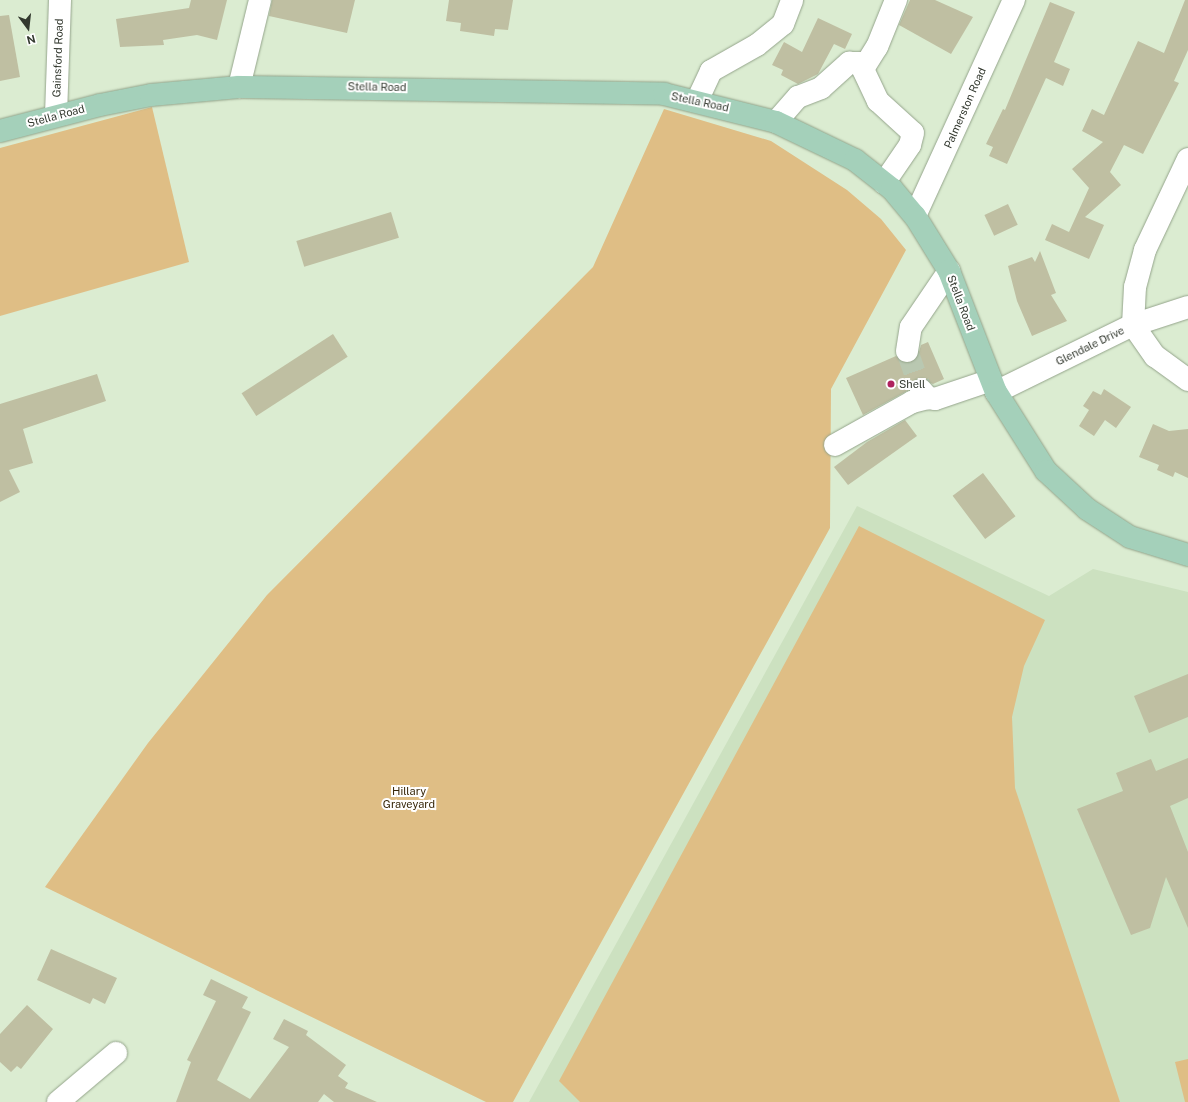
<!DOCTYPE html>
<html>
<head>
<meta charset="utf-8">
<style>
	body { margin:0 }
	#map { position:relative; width:1188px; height:1102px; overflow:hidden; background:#dbecd1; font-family:"Public Sans",sans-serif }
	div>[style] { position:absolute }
	.built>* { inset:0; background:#cce1c0 }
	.green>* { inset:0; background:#dfbe85 }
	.building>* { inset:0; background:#bfbfa2; transform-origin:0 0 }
	.minor-tunnel>* { height:22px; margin-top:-11px; transform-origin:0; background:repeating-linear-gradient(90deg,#b9c8b1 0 22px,transparent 0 33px) }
	.roads { filter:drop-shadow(0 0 1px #94a48b) drop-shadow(0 0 1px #94a48b) }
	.minor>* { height:22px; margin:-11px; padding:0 11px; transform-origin:11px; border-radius:11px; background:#fff }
	.major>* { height:22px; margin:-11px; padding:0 11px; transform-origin:11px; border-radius:11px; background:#a4d0ba }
	.dots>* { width:11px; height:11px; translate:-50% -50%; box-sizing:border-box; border:2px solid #fff; border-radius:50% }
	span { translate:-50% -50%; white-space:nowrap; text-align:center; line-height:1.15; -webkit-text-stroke:4px #fff; paint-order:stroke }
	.street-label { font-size:11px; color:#33392f }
	.poi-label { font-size:11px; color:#33392f }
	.left { translate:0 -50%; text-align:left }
	.park-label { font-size:11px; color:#362608 }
	.north { position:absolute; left:8px; top:8px; width:40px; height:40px; -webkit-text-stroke:3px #fff; paint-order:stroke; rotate:165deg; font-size:11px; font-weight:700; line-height:16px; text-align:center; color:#33392f }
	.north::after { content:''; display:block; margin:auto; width:14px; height:18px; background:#33392f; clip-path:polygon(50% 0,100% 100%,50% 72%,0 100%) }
</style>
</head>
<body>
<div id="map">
	<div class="built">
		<div style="clip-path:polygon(857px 506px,1049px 596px,1093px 569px,1188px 592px,1188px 1102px,529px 1102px)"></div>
	</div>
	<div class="green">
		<div style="clip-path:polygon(152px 107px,189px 262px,0 316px,0 148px)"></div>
		<div style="clip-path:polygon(664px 109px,771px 141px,847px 190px,881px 219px,906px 250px,831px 389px,830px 528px,513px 1102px,486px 1102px,45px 887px,148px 743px,267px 595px,593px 267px)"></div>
		<div style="clip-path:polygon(859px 526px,1045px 620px,1024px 666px,1012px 717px,1015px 788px,1120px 1102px,580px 1102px,559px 1081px)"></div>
		<div style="clip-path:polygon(1188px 1059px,1188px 1102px,1185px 1102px,1175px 1062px)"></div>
	</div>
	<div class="building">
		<div style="clip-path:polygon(191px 0,227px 0,217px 40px,197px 35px,163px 40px,164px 45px,120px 47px,116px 19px,189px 8px)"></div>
		<div style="clip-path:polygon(272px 0,355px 0,347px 33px,269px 16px)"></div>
		<div style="clip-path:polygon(449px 0,513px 0,508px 30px,495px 29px,494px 36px,460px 31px,461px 23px,446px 21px)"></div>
		<div style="clip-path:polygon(910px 0,935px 0,973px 17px,951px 54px,899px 25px)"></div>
		<div style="clip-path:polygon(1185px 0,1188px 0,1188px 50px,1174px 81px,1179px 83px,1143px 154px,1124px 145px,1110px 172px,1121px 185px,1085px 217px,1104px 225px,1089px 259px,1045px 240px,1052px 224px,1069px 232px,1089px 188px,1072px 169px,1103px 142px,1082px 131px,1092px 109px,1104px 115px,1138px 41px,1164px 53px)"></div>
		<div style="clip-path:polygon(1050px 2px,1075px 12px,1054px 62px,1070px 69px,1063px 86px,1046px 78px,1007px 164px,989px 156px,993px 147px,986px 144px,1003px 109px,1005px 110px)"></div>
		<div style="clip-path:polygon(9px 15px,20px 77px,0 81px,0 16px)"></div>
		<div style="clip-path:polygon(818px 18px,852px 34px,845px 49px,834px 44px,818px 74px,798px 84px,781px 75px,783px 70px,772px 65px,784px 42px,802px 52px)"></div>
		<div style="left:1008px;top:204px;width:23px;height:26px;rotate:65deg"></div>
		<div style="left:391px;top:212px;width:27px;height:99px;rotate:73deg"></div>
		<div style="clip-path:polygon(1040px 251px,1056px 293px,1051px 295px,1067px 321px,1032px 336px,1017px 301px,1008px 266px,1032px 257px,1035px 262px)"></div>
		<div style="left:333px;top:334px;width:27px;height:109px;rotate:57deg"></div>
		<div style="clip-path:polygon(928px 342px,944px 379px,933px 384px,918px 378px,909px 390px,863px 415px,846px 378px,896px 356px,905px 363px,912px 363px,917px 359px,921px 345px)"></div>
		<div style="clip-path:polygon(97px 374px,106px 401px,23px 429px,33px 463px,9px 470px,20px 492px,0 502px,0 404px)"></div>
		<div style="clip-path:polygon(1104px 389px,1131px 407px,1116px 428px,1105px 420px,1094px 436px,1079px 426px,1089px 410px,1083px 406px,1093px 391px,1101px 395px)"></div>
		<div style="clip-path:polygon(905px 420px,917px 436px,848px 485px,834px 467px,867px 442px)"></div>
		<div style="clip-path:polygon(1153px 424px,1169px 431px,1188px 429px,1188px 478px,1175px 472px,1173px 477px,1157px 470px,1159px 465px,1139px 457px)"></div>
		<div style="left:983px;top:473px;width:54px;height:38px;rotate:53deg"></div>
		<div style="clip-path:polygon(1188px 674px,1188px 717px,1149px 733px,1134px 696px)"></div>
		<div style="clip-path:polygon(1188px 758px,1188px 798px,1170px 806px,1188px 852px,1188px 928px,1166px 877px,1150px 928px,1131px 935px,1077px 809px,1123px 791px,1116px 773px,1151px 759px,1156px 771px)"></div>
		<div style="clip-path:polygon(51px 949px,117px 978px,105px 1004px,93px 998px,90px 1004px,37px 980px)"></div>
		<div style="clip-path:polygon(211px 979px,248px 997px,242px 1008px,251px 1012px,217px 1080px,250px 1099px,289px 1047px,273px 1039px,284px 1019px,308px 1031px,306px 1035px,346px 1065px,338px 1076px,348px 1083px,345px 1088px,377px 1102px,334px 1102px,324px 1094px,318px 1102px,176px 1102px,191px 1062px,187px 1060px,216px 1001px,203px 995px)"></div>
		<div style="clip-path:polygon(27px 1005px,53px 1029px,21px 1069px,17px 1066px,11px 1072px,0 1062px,0 1034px)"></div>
	</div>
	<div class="minor-tunnel">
		<div style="left:907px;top:351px;width:41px;rotate:70.3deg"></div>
	</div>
	<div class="roads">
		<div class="minor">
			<div style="left:863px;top:69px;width:26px;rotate:-58deg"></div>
			<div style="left:877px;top:47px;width:51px;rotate:-68deg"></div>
			<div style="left:239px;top:87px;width:89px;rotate:-76.4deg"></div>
			<div style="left:697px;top:101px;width:33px;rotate:-65deg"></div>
			<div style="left:711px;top:71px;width:53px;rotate:-29.5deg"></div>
			<div style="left:757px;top:45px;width:33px;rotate:-39deg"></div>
			<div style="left:783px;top:24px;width:26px;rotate:-69deg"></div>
			<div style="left:56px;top:115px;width:115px;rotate:-88deg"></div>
			<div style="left:776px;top:122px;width:33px;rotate:-49deg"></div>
			<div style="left:798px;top:97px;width:25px;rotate:-21deg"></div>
			<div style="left:821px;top:88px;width:38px;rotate:-42deg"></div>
			<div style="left:849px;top:63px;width:11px"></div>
			<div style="left:860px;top:63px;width:42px;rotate:64.7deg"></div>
			<div style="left:878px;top:101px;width:47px;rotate:42.4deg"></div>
			<div style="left:913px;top:133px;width:12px;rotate:104deg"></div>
			<div style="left:910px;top:145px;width:46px;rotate:124.4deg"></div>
			<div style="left:1188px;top:159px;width:101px;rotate:115.3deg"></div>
			<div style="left:1145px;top:250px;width:38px;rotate:105deg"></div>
			<div style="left:1135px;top:287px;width:38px;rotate:93deg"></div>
			<div style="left:1133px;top:325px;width:38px;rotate:55deg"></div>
			<div style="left:1155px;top:356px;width:41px;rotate:36deg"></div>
			<div style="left:915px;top:216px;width:238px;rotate:-65.4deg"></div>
			<div style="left:907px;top:351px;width:24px;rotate:-81deg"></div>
			<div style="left:911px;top:327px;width:68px;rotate:-55.8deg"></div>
			<div style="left:921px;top:390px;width:11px;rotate:49deg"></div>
			<div style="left:928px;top:398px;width:7px;rotate:8deg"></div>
			<div style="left:935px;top:399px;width:59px;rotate:-18.7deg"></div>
			<div style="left:996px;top:392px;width:153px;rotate:-26.1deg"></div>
			<div style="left:1133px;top:325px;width:58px;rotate:-18.1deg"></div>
			<div style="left:835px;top:445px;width:88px;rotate:-29.2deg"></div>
			<div style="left:912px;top:402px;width:16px;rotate:-14deg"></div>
			<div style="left:58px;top:1102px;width:76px;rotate:-40.2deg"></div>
		</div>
		<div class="major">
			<div style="left:0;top:131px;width:103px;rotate:-14.6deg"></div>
			<div style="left:100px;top:105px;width:52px;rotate:-11.1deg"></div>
			<div style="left:151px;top:95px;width:88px;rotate:-5.2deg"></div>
			<div style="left:239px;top:87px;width:425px;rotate:0.9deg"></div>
			<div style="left:664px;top:94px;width:115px;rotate:14deg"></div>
			<div style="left:776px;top:122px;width:88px;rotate:25.7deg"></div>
			<div style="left:855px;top:160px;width:47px;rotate:38.1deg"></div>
			<div style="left:892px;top:189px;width:35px;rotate:50deg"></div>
			<div style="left:915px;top:216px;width:65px;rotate:58.3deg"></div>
			<div style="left:949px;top:271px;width:130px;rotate:68.8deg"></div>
			<div style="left:996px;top:392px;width:93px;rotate:57.7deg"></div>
			<div style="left:1046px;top:471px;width:56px;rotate:42.8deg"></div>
			<div style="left:1087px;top:509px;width:51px;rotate:33.1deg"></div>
			<div style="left:1130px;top:537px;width:61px;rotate:17.2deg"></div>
		</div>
	</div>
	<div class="dots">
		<div style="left:891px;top:384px;background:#af225e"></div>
	</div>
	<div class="street-label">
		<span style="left:58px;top:58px;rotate:-88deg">Gainsford Road</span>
		<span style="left:377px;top:87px;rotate:1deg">Stella Road</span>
		<span style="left:700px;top:102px;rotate:12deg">Stella Road</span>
		<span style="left:965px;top:108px;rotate:-66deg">Palmerston Road</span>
		<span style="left:56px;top:116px;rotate:-15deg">Stella Road</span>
		<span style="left:961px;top:303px;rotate:69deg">Stella Road</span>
		<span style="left:1090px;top:346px;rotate:-26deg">Glendale Drive</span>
	</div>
	<div class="poi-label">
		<span class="left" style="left:899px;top:384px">Shell</span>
	</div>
	<div class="park-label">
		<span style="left:409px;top:798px">Hillary<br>Graveyard</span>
	</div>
	<div class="north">N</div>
</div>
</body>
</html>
